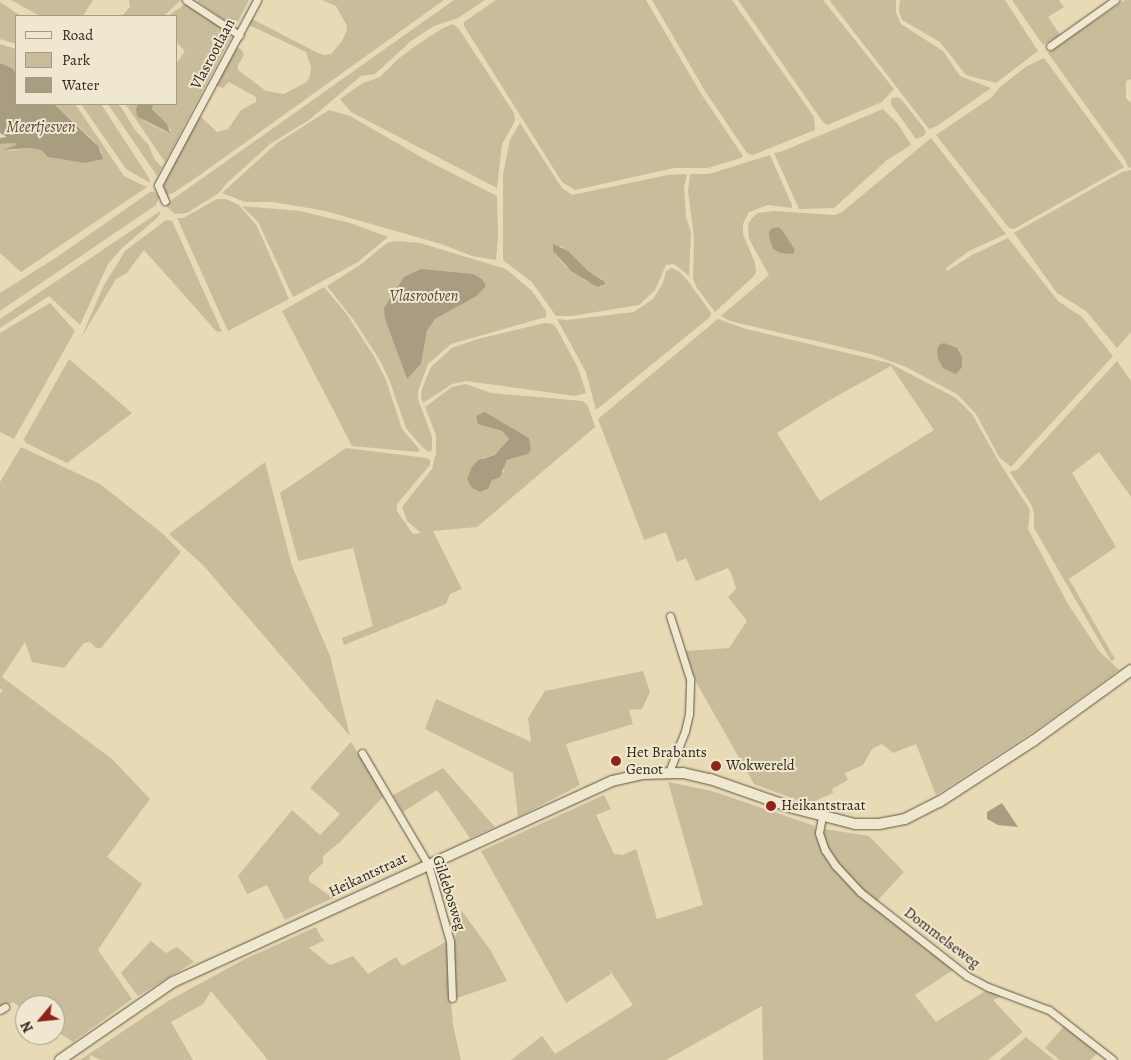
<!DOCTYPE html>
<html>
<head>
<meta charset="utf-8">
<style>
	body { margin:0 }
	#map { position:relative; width:1131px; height:1060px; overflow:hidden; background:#e7dab5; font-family:Alegreya,serif }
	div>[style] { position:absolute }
	.green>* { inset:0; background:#c8bc9b }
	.water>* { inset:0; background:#a99d81 }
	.roads { filter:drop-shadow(0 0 1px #5f5442) drop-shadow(0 0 1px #5f5442) }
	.street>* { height:7px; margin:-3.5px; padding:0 3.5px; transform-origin:3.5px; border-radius:3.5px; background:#efe7cf }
	.secondary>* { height:10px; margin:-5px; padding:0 5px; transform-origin:5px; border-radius:5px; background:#efe7cf }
	.dots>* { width:14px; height:14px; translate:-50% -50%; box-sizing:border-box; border:2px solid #efe7cf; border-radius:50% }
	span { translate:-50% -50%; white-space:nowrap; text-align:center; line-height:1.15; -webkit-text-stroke:4px #efe7cf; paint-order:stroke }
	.street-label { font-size:15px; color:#32271b }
	.poi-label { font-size:15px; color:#32271b }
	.left { translate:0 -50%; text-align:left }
	.water-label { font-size:16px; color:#564a3a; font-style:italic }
	.legend { position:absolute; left:15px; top:15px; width:162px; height:90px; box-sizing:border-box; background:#efe7cf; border:1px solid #a39a87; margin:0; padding:6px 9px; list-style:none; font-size:15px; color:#32271b }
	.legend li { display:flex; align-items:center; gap:10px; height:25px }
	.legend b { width:25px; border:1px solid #a39a87 }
	.north { position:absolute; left:15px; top:995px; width:50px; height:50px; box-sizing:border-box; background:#efe7cf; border:1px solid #a39a87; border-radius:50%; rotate:242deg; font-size:14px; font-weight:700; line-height:20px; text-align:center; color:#32271b }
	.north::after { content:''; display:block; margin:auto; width:18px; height:22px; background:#8f2418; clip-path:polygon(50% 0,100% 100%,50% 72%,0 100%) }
</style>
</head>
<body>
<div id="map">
	<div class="green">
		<div style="clip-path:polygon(11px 0,93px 0,83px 16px,40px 16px)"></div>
		<div style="clip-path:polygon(129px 0,181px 0,164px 16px,122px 16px,130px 7px)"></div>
		<div style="clip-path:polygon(198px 0,249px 0,235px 27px,198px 2px)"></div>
		<div style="clip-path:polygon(322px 0,444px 0,197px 177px,173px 193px,166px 195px,164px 185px,168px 172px,199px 115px,217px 132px,228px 129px,241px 110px,256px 102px,256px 97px,229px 82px,223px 88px,215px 85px,235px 46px,242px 50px,244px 55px,238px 65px,238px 70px,266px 91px,284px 94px,307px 82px,310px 76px,311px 67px,306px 52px,247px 24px,250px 18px,316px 52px,324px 55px,331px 54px,342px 41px,347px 30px,346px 24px,336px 6px)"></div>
		<div style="clip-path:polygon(454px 0,485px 0,458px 18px,434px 26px,411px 41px,375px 74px,361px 76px,309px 120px,270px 144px,227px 183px,219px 193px,187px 213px,175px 214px,167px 207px,166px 204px)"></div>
		<div style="clip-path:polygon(496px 0,646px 0,700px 92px,743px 156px,741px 158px,708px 168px,674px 168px,575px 190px,562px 182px,464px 26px,464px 22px)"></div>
		<div style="clip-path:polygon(652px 0,732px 0,814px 117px,815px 130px,753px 155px,747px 153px,705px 91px)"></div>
		<div style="clip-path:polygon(738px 0,823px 0,894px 89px,882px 102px,827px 125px,823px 122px)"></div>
		<div style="clip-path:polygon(832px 0,896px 0,896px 13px,901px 24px,943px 51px,960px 76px,991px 88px,937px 126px,929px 129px,830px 1px)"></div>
		<div style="clip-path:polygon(900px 0,1005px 0,1038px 51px,996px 83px,973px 77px,966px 75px,940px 42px,902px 20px,899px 11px)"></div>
		<div style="clip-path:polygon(1012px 0,1059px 0,1064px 7px,1048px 17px,1060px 35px,1043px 45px)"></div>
		<div style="clip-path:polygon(1125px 0,1131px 0,1131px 79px,1126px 81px,1126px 98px,1131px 103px,1131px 168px,1128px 167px,1125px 160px,1048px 53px)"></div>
		<div style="clip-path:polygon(0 2px,21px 16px,16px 16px,16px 44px,0 39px)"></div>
		<div style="clip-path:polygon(185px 4px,231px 33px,231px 37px,165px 162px,126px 105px,137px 104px,136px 106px,144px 121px,166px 132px,171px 131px,152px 108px,153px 104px,176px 104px,176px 64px,185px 51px,176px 42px,176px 16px,168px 16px)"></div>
		<div style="clip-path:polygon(453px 24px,459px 29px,514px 113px,515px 121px,502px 144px,497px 188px,351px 112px,340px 99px,363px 83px,380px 77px,398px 59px,417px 45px,441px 29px)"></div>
		<div style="clip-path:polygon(0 44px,16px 49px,16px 73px,12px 68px,0 63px)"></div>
		<div style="clip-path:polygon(1044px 58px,1124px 167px,1014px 229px,1009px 228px,936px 135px,992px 97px,1000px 87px,1027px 66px)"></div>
		<div style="clip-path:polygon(897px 97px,901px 99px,924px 128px,926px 133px,923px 136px,916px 139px,891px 104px,891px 99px)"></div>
		<div style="clip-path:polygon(54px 104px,75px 104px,124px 176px,147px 187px,21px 272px,0 253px,0 144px,15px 143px,16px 146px,7px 151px,29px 148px,41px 150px,47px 156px,85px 163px,102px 153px,94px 141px)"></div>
		<div style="clip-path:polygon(81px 104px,101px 104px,149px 178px,150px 183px,126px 169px)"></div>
		<div style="clip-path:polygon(108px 104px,117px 104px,121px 107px,135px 130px,148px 144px,155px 160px,162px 167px,157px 176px)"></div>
		<div style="clip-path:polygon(883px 109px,898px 124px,911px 145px,887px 160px,834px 208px,799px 209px,774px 153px,783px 151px)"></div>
		<div style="clip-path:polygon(329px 110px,350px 116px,428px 161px,497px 196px,498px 238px,496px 260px,472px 256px,441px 244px,326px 211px,273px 202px,245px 202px,222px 193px,277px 143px)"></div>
		<div style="clip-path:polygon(evenodd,520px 123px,562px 188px,572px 195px,668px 175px,687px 174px,684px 187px,686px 217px,691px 232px,689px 276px,674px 264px,666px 265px,655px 290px,639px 305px,572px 316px,556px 316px,532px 282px,504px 261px,503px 258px,503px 174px,510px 140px,520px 123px,561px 246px,588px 271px,604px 280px,601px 287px,586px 281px,565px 266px,553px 251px,561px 246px)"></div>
		<div style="clip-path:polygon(931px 138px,1006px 234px,969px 251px,946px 268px,947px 271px,972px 255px,1008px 238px,1058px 301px,1082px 317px,1113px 356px,1011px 467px,999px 457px,976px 414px,957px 394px,906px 367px,871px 354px,730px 321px,721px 316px,769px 275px,749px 239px,748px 224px,752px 218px,758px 213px,774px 211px,835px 215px,842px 212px)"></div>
		<div style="clip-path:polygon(770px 155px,792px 205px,792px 208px,768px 205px,749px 212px,743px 224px,743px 234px,755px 263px,756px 272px,754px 276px,715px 312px,697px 288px,693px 279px,694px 238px,688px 191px,690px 174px,709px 174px)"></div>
		<div style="clip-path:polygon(1131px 170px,1131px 332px,1117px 348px,1086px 311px,1057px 293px,1014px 233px,1122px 172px)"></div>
		<div style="clip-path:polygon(150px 192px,155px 192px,159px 198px,156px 205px,0 311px,0 293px,57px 257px)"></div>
		<div style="clip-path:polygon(217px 199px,226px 199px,239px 205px,257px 226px,289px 299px,228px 331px,177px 218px,183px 218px)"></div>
		<div style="clip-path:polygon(242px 206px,300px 211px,350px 223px,388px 237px,358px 262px,293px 297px,258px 222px)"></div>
		<div style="clip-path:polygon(159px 212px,161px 212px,157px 218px,122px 248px,108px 264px,80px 325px,49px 296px,0 328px,0 319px)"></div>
		<div style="clip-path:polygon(166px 220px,172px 221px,222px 332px,216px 331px,144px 250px,127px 273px,116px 279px,81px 338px,103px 287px,125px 251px)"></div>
		<div style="clip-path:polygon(evenodd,396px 241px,420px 243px,506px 269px,532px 291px,546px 311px,546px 317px,451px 344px,428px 364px,418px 391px,418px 399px,432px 437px,432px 450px,429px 452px,422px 447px,406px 428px,389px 379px,379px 359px,353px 319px,327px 286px,360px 265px,387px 243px,396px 241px,461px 274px,473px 274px,486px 286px,477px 296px,435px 319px,427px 331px,421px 364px,407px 379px,385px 319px,461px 274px)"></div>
		<div style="clip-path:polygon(672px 268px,680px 272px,688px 281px,711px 313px,710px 317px,596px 410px,586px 372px,557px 319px,567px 320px,634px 312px,653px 299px,663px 283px,666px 271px)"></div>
		<div style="clip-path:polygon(324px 287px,346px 313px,375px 358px,386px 380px,402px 429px,420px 450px,418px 452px,352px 446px,282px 311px)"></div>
		<div style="clip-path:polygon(50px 303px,75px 331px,14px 439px,0 432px,0 333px)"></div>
		<div style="clip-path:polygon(evenodd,718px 319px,746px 329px,889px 363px,956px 398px,972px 414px,999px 462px,1030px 510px,1028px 529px,1068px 604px,1099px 651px,1119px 670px,1039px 728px,936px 795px,916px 744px,893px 753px,882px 744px,872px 749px,863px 765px,845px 773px,848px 780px,832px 789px,833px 793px,808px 804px,754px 784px,696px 682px,686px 651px,729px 648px,747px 621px,728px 597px,736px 589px,732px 575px,728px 568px,696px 581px,686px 558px,677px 562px,666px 532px,644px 540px,598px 419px,718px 319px,891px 366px,934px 430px,820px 501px,777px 433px,828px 401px,891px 366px)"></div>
		<div style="clip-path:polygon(545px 323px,553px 324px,557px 329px,578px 368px,586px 393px,575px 396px,466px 381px,452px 384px,423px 403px,421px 397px,422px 389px,431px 367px,452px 348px,478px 339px)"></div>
		<div style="clip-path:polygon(69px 359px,132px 413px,67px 463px,26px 443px,24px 439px)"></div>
		<div style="clip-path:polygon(1117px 361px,1131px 381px,1131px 497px,1099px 452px,1072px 473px,1116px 547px,1069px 579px,1115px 659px,1111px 661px,1034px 528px,1034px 513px,1031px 504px,1010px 472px,1017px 470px)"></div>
		<div style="clip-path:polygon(evenodd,466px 384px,491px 393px,583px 401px,588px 406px,595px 427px,477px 527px,433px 531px,462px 589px,450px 594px,446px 604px,344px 645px,342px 638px,373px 626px,353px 548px,298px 561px,280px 493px,346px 448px,426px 458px,430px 460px,430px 465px,397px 504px,397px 511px,413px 534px,421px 533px,407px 521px,402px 507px,432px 469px,436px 453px,436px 435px,425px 407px,452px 387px,466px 384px,485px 412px,529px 438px,531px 450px,528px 454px,507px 460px,504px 464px,504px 471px,492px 480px,488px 489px,480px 492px,477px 490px,482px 458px,495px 455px,509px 439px,502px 431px,485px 426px,485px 412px)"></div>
		<div style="clip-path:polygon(21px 447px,100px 484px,162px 533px,181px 552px,101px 648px,96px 648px,90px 642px,84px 643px,64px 668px,32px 662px,25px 642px,2px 677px,112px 759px,150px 799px,107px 857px,142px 884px,98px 950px,132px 999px,73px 1042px,55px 1030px,55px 1005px,25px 1005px,25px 1010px,13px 1002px,0 1008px,0 694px,2px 690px,0 688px,0 482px)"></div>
		<div style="clip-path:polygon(265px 462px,292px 566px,330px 656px,350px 736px,203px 565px,169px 534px)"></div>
		<div style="clip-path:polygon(643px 671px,650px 692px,642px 709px,629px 710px,633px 724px,566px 744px,580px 785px,518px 817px,513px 773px,425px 729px,436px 699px,531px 742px,528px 718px,545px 691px)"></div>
		<div style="clip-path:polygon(351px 742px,385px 795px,340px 842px,323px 856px,323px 863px,309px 876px,309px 881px,333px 898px,285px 920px,267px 885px,247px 894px,238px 876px,292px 810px,320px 835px,340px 814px,310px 788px)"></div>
		<div style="clip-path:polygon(443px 768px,495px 827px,470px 838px,437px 790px,403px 812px,393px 795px)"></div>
		<div style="clip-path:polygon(668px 782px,712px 791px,815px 826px,817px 840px,845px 882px,953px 970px,915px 995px,936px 1022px,987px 990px,1002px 996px,993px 1000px,1023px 1032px,988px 1060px,763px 1060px,762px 1006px,666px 1060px,511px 1060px,542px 1036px,555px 1054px,633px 1005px,609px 969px,611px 974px,566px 1003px,481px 851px,604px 795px,611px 809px,596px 815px,614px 854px,623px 855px,636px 849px,657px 919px,703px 905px)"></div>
		<div style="clip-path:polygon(824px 829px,869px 836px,904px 872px,877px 901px,855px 884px,835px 861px,825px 841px)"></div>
		<div style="clip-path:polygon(462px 911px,491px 951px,507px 981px,457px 998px,453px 946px)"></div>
		<div style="clip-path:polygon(316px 927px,321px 937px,325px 940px,309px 948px,330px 965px,353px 956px,368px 974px,396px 957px,402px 966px,446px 942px,453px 1025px,461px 1060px,268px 1060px,211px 991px,203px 1004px,171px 1022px,193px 1060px,101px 1060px,90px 1055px,89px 1060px,80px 1060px,168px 1001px,243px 960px)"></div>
		<div style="clip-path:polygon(151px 941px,166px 953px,177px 947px,194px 962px,138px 996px,121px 973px)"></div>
		<div style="clip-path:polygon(1065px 1025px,1098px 1053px,1090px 1060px,1060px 1060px,1045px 1048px)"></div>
		<div style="clip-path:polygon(1026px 1037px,1054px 1060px,999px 1060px)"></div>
	</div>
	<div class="water">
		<div style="clip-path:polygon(0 63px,12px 68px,16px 73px,16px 104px,54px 104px,98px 146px,103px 159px,85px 163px,48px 157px,41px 150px,29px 148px,3px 150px,16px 145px,15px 143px,0 144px,0 138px,7px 137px,0 133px)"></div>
		<div style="clip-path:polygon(137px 104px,153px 104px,152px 109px,167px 124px,170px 133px,138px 117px,136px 111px)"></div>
		<div style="clip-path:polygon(778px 227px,782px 230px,795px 250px,793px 254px,781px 253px,773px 249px,769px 236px,769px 232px,771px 229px)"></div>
		<div style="clip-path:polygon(553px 244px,568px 251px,588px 271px,604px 281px,605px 284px,598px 287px,592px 284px,571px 271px,553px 251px)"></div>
		<div style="clip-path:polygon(421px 269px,473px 274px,482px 279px,486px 286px,477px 296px,435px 319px,427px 331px,421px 364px,407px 379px,385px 319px,384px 308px,404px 277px)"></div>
		<div style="clip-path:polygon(944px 343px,957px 348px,962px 357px,962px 367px,956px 374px,943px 368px,938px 359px,937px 350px,939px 345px)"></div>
		<div style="clip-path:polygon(485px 412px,529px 438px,531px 450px,528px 454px,507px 460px,500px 477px,492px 480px,488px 489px,480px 492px,472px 488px,467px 479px,472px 467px,478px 460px,495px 455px,509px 439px,502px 431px,478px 424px,476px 416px)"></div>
		<div style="clip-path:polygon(1002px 803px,1018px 827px,998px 825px,987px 819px,987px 812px)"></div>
	</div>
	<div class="roads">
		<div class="street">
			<div style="left:186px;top:0;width:64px;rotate:33.4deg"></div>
			<div style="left:1050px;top:46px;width:80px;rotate:-35.3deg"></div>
			<div style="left:165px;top:201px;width:17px;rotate:-114deg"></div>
			<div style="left:158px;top:185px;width:210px;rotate:-61.8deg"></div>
			<div style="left:362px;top:753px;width:129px;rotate:59.3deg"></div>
			<div style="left:428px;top:864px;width:80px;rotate:74.1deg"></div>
			<div style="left:450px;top:941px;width:57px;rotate:88deg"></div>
			<div style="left:669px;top:772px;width:44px;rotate:-68.7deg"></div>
			<div style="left:685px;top:731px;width:17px;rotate:-77deg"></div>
			<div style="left:689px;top:714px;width:35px;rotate:-88deg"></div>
			<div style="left:690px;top:679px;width:66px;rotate:-107.6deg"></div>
			<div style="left:822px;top:817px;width:16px;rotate:101deg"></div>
			<div style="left:819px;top:833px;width:18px;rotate:71deg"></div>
			<div style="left:825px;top:850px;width:18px;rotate:56deg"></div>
			<div style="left:835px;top:865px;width:37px;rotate:47deg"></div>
			<div style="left:860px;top:892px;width:136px;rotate:38.1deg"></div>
			<div style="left:967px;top:976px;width:24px;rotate:28deg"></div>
			<div style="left:988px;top:987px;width:65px;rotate:20.7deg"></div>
			<div style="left:1049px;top:1010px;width:81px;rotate:38deg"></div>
			<div style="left:0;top:1010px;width:6px;rotate:-31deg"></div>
		</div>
		<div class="secondary">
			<div style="left:60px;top:1060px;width:137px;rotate:-34.6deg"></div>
			<div style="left:173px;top:982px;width:483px;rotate:-24.6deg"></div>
			<div style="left:612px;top:781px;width:31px;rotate:-13deg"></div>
			<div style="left:642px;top:774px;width:41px;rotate:-1.4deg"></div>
			<div style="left:683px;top:773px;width:28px;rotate:13deg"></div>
			<div style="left:710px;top:779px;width:88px;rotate:19.3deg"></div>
			<div style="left:793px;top:808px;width:64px;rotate:14.5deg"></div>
			<div style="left:855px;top:824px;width:24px"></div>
			<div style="left:879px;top:824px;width:26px;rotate:-11deg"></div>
			<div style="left:905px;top:819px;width:38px;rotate:-27deg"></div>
			<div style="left:939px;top:802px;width:112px;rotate:-33deg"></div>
			<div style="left:1033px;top:741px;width:121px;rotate:-35.9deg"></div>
		</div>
	</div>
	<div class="dots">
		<div style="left:616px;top:761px;background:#8f2418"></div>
		<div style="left:716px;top:766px;background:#8f2418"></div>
		<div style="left:771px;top:806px;background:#8f2418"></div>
	</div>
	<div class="street-label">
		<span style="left:213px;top:54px;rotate:-62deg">Vlasrootlaan</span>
		<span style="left:368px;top:875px;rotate:-25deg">Heikantstraat</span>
		<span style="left:449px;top:893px;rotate:72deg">Gildebosweg</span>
		<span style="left:942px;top:938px;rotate:37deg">Dommelseweg</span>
	</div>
	<div class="poi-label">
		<span class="left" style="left:626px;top:761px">Het Brabants<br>Genot</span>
		<span class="left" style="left:726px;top:766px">Wokwereld</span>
		<span class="left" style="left:781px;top:806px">Heikantstraat</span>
	</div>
	<div class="water-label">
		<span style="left:41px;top:127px">Meertjesven</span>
		<span style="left:424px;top:296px">Vlasrootven</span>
	</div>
	<ul class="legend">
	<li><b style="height:6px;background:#efe7cf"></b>Road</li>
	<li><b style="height:14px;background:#c8bc9b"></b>Park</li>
	<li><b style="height:14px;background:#a99d81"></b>Water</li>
	</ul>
	<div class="north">N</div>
</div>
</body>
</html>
